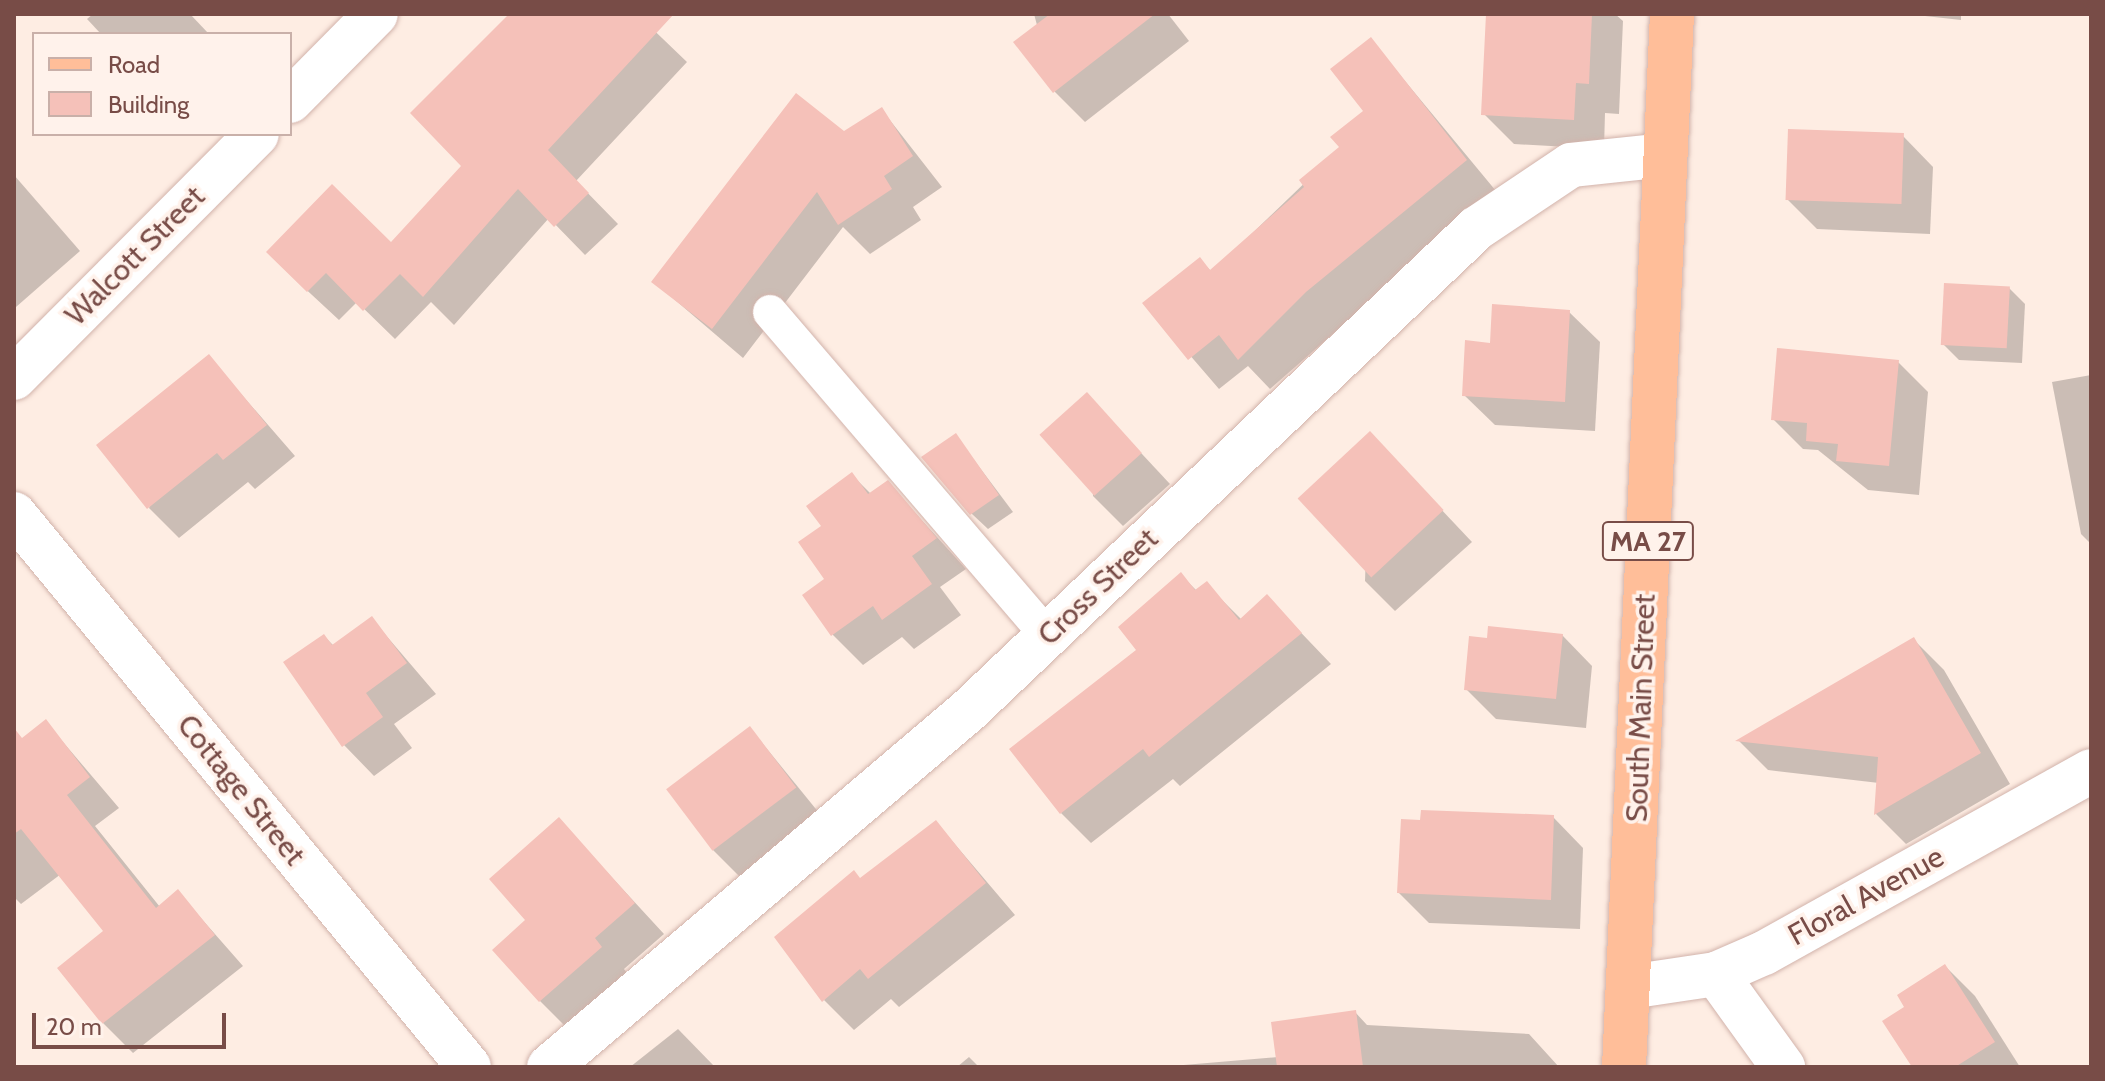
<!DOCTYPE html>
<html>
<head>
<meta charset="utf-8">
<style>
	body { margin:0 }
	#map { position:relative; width:2105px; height:1081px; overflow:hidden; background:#feede3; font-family:Cabin,sans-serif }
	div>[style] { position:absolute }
	.shadow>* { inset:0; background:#0003 }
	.building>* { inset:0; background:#f5c1b9; transform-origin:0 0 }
	.roads { filter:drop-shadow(0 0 2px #d2b3ab) drop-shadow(0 0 2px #d2b3ab) }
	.lane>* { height:34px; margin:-17px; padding:0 17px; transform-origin:17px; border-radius:17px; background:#fff }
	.street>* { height:44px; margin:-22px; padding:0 22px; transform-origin:22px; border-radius:22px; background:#fff }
	.secondary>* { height:44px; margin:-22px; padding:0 22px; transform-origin:22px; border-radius:22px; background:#fff }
	.primary>* { height:44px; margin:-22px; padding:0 22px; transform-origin:22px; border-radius:22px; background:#ffbe99 }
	span { translate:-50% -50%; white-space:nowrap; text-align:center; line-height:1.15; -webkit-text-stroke:7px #fff2eb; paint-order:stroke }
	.shield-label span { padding:2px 6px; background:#fff2eb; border:2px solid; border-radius:6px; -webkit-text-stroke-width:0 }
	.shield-label { font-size:28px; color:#784c47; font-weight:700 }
	.street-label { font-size:30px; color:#784c47 }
	.frame { position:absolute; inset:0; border:16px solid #784c47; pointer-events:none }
	.legend { position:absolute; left:32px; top:32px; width:260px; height:104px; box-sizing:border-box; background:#fff2eb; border:2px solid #c9b0a9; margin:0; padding:10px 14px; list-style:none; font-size:24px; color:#784c47 }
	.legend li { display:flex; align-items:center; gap:16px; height:40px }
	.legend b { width:40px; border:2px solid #c9b0a9 }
	.scale { position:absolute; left:32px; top:1013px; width:194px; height:36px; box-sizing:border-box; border:4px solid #784c47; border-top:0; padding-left:10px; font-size:24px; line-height:28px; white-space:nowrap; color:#784c47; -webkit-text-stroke:6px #fff2eb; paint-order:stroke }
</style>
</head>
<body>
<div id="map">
	<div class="shadow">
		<div style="clip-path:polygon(93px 14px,190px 14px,209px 34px,101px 34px,87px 19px)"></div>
		<div style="clip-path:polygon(517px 14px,637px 14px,687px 62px,576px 181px,618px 224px,585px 255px,549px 218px,454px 325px,431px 302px,395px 339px,357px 302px,339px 320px,298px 282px,391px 245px,464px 165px)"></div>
		<div style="clip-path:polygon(1034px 14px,1168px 14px,1189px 41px,1085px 122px,1055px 92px)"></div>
		<div style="clip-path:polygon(1488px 14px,1615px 14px,1623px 21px,1619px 114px,1605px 113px,1604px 149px,1514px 144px,1484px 114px)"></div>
		<div style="clip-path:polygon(1907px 14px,1961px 14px,1961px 20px)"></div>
		<div style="clip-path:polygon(1371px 40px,1496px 191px,1270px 389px,1248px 366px,1219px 389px,1145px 303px,1200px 260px,1212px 272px,1342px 147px,1366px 111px)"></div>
		<div style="clip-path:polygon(882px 110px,942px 187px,913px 207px,921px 220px,870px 254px,843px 227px,743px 358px,654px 282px)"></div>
		<div style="clip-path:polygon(1903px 136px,1933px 167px,1930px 234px,1817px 229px,1787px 199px)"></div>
		<div style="clip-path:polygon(14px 175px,80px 251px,16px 307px,14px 305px)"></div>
		<div style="clip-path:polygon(2009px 288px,2025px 304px,2022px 363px,1959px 360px,1943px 344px)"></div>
		<div style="clip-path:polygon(1569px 312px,1600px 342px,1595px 431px,1495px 425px,1464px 395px)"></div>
		<div style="clip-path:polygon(208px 356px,295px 456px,255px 489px,248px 482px,179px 538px,149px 508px)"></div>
		<div style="clip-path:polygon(1898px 362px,1928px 392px,1919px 495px,1868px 490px,1818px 450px,1803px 449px,1773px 419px)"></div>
		<div style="clip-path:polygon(2091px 375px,2091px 544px,2081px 534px,2052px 382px)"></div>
		<div style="clip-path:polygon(1087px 395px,1170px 484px,1123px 526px,1093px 496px)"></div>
		<div style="clip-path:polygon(1370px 434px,1472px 542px,1395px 611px,1365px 581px)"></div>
		<div style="clip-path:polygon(956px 436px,1013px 512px,988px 529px,972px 514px)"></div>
		<div style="clip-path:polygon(852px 475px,871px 494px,888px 483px,966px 569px,940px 587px,961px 615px,914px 649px,902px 637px,863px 665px,833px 635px,827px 579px,824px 526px)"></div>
		<div style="clip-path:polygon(1181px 575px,1197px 591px,1206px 584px,1242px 620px,1267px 597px,1331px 664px,1180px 786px,1173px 779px,1091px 843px,1061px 813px)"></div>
		<div style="clip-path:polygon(372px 619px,436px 694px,394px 724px,412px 748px,374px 776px,344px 745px,324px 636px,334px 646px)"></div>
		<div style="clip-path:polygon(1562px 635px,1592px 666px,1586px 728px,1496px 719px,1466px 689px,1489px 640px)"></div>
		<div style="clip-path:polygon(1913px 639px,1944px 670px,2010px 784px,1906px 844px,1876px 814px,1879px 783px,1768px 770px,1739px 741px)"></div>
		<div style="clip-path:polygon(46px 722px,119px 808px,95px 826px,160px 907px,178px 892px,243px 966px,133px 1053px,103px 1023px,106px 931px,61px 874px,21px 904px,14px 897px,14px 746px)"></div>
		<div style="clip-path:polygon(750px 728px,824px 819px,742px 879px,712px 849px)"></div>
		<div style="clip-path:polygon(1553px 817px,1583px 848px,1580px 929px,1429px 923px,1399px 893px)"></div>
		<div style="clip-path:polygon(559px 820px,664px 934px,624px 969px,631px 978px,570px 1031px,540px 1001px,528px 920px)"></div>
		<div style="clip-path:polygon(936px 822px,1015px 915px,899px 1007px,891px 999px,854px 1030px,824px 1000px,861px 880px)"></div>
		<div style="clip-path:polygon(1945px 966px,1975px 996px,2020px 1067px,1914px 1067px,1907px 1008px)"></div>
		<div style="clip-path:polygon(1355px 1012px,1367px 1025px,1529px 1034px,1559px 1067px,1160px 1067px,1278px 1057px)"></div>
		<div style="clip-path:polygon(678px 1029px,715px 1067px,630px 1067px)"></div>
		<div style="clip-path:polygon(969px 1057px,979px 1067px,957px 1067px)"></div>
	</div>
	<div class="building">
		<div style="clip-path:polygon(509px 14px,674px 14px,548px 150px,589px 193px,554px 227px,518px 189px,423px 297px,400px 274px,363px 311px,326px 273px,307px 292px,266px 252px,332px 184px,391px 242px,461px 166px,410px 113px)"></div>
		<div style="clip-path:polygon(1050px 14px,1155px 14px,1053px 93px,1013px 42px)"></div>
		<div style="clip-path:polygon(1486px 14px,1592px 14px,1589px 84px,1576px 83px,1574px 120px,1481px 115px)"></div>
		<div style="clip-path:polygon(1371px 37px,1467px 160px,1306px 292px,1238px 360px,1219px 335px,1188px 360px,1142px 303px,1200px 257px,1210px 270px,1304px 187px,1299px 180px,1339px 147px,1330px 137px,1363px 111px,1330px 69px)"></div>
		<div style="clip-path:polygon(796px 93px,844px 131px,882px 107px,913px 156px,884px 176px,892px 189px,838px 225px,817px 192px,712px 329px,651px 282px)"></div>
		<div style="left:1788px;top:129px;width:116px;height:71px;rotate:2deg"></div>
		<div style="left:1944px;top:283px;width:66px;height:62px;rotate:3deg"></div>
		<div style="clip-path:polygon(1492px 304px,1570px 310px,1565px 402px,1462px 396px,1465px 340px,1490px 343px)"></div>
		<div style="clip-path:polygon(1777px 348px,1899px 360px,1889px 466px,1836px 461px,1838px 444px,1806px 441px,1807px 423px,1771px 420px)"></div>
		<div style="clip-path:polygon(209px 354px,267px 425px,223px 460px,217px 453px,147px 509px,96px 445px)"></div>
		<div style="left:1087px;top:392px;width:82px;height:64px;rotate:48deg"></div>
		<div style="left:1370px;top:431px;width:108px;height:99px;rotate:47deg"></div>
		<div style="clip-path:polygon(956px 433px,999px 495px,970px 515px,921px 457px)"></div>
		<div style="clip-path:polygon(852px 472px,868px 494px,888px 480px,937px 538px,912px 556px,932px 584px,882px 620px,873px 606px,831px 636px,802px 595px,824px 579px,798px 542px,821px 526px,806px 506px)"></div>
		<div style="clip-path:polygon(1181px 572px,1195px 590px,1207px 581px,1239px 620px,1267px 594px,1302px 633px,1149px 757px,1143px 749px,1060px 814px,1009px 749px,1136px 650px,1118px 627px)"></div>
		<div style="clip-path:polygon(372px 616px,407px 663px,366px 693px,383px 717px,342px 747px,283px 662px,324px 634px,332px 645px)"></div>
		<div style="clip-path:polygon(1488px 626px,1563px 634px,1556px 699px,1464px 690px,1469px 636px,1487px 638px)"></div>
		<div style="clip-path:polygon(1914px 637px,1981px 753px,1874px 815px,1878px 757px,1735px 741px)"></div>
		<div style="clip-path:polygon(46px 719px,90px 777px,67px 795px,156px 908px,178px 889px,215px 935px,102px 1024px,57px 968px,103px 931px,21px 829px,14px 834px,14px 728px,22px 738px)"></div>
		<div style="left:750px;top:726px;width:77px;height:105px;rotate:53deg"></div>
		<div style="clip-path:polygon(1421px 810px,1554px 815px,1551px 900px,1397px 893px,1401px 819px,1420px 820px)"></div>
		<div style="clip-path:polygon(559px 817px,635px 903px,595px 938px,602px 947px,539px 1002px,492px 950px,525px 920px,489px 879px)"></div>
		<div style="clip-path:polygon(936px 820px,986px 883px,868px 979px,860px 969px,822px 1002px,774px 937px,854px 870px,860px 878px)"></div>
		<div style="clip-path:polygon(1945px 964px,1995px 1042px,1955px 1067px,1912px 1067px,1882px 1021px,1904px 1007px,1897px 995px)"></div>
		<div style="clip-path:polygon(1356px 1010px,1363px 1067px,1277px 1067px,1271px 1022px)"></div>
	</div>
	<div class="roads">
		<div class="lane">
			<div style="left:770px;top:312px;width:426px;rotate:49.4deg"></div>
		</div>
		<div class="street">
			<div style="left:290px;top:101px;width:122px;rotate:-45.3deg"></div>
			<div style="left:14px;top:378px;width:344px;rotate:-45.1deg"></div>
			<div style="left:1716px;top:974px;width:115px;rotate:54.2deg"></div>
			<div style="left:1629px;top:987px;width:88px;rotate:-8.5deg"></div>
			<div style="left:1716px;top:974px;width:52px;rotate:-23.6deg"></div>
			<div style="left:1764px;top:953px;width:374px;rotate:-29.1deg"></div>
			<div style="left:549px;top:1067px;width:551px;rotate:-40.36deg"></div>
			<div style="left:969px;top:710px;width:700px;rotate:-43.5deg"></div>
			<div style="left:1477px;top:228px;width:113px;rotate:-33.8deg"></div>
			<div style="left:1571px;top:165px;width:94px;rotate:-6.1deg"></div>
		</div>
		<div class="secondary">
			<div style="left:14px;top:514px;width:716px;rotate:50.55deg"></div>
		</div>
		<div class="primary">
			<div style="left:1624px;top:1067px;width:1054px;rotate:-87.39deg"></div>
		</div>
	</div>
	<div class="shield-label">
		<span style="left:1648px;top:541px">MA 27</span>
	</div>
	<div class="street-label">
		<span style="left:135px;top:256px;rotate:-45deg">Walcott Street</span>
		<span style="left:1098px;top:587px;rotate:-44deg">Cross Street</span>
		<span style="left:1641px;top:708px;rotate:-88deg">South Main Street</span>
		<span style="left:241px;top:790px;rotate:51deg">Cottage Street</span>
		<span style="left:1866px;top:896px;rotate:-29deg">Floral Avenue</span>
	</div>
	<div class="frame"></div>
	<ul class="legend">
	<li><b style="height:10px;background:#ffbe99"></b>Road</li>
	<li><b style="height:22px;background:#f5c1b9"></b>Building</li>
	</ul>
	<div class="scale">20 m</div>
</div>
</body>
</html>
